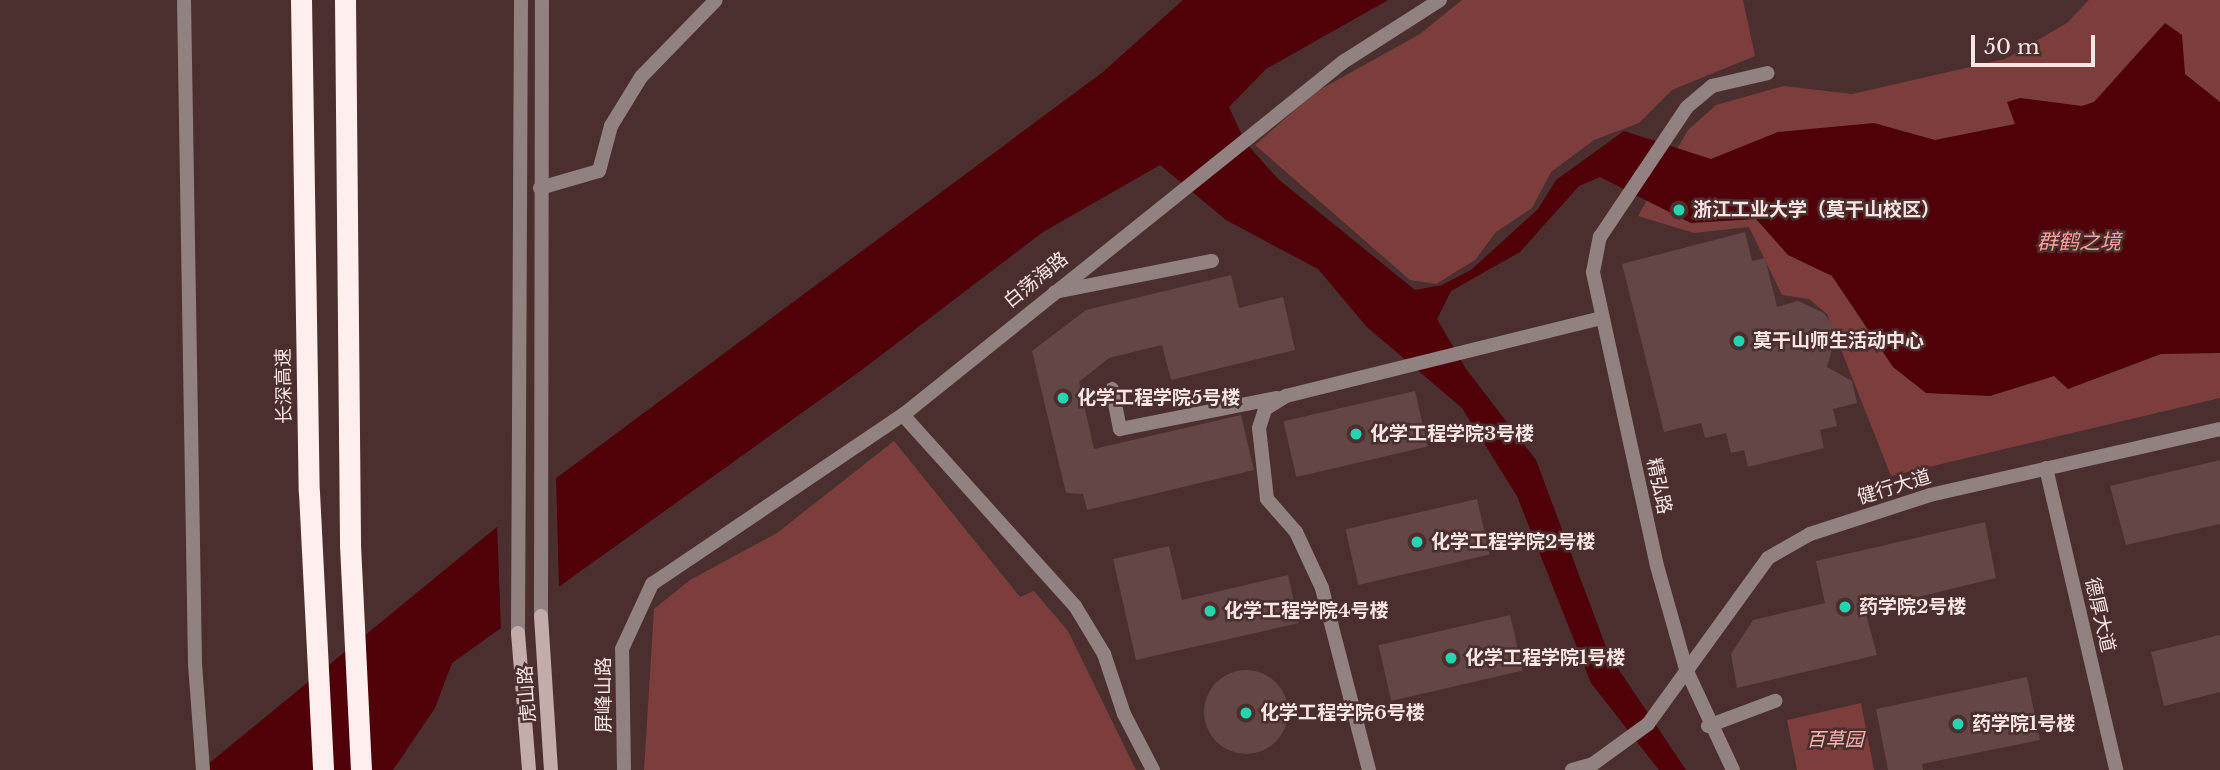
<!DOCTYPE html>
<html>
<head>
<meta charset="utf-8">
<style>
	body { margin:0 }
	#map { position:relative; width:2220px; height:770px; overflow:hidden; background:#4b2f2e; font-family:"Libre Baskerville","Noto Sans SC",serif }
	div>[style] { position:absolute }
	.green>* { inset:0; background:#7b3e3c }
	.water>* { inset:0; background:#4f0008 }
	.pier>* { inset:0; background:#4b2f2e }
	.building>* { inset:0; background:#644644; transform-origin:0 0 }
	.round { border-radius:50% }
	.minor>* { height:14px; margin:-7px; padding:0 7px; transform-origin:7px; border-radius:7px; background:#918281 }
	.tertiary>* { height:14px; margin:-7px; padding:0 7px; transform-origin:7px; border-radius:7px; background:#918281 }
	.secondary>* { height:14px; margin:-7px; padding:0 7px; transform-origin:7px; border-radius:7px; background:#c4acaa }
	.motorway>* { height:21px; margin:-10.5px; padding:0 10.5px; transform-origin:10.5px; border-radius:10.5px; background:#feefee }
	.dots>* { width:19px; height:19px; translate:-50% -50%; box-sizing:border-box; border:4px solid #4b2f2e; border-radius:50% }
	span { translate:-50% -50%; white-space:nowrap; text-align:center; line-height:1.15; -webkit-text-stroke:5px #4b2f2e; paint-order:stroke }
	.poi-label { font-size:19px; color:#f9e6e4; font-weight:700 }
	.left { translate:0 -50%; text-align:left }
	.street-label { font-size:19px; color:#f9e6e4 }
	.park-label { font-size:19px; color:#fdb5b0; font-style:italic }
	.water-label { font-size:21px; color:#ffa09c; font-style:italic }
	.scale { position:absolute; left:1971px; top:35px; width:124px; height:32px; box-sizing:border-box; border:4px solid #f9e6e4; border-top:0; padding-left:9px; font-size:21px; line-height:24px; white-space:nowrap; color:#f9e6e4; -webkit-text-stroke:5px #4b2f2e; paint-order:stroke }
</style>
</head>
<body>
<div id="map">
	<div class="green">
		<div style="clip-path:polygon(1462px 0,1743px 0,1755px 56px,1672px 90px,1639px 123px,1594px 140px,1551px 172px,1532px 208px,1496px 232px,1475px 260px,1436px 284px,1410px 280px,1255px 145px,1314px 93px,1420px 34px)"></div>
		<div style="clip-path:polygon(2089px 0,2220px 0,2220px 398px,1891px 476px,1827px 314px,1809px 299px,1782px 295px,1749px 227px,1694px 233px,1638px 216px,1688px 130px,1716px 105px,1784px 86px,1852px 94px,2005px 59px,2067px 23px)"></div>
		<div style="clip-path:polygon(894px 441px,1020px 597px,1034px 591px,1068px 631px,1136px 770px,644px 770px,654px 609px,690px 580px,777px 533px)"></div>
		<div style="clip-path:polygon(1861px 703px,1874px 770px,1797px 770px,1787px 720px)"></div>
	</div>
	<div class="water">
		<div style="clip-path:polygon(1183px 0,1388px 0,1266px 69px,1229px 107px,1245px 142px,1278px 179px,1415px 290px,1442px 285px,1471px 270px,1538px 209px,1556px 180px,1624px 131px,1711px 159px,1778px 132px,1874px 123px,1935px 140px,2015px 124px,2007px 102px,2020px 98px,2082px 106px,2094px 102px,2165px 23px,2182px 35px,2185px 74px,2220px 102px,2220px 353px,2161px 354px,2068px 389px,2054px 376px,1990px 396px,1926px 393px,1893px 367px,1832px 276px,1788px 255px,1756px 219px,1691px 223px,1600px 177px,1579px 186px,1520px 252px,1451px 291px,1437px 319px,1466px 369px,1536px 460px,1609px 655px,1686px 770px,1659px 770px,1591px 683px,1517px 496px,1462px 408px,1367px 327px,1318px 269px,1226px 220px,1160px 165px,1043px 232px,859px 372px,452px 663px,435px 708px,393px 770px,201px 770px,559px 476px,1103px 72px)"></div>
	</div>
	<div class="pier">
		<div style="clip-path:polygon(556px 474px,559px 587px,501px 630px,497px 523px)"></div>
	</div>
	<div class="building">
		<div style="clip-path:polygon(1745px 232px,1752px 261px,1765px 258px,1777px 307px,1798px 301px,1824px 313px,1837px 332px,1827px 367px,1852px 381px,1857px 403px,1833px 409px,1837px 426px,1820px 430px,1824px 448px,1748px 467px,1744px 450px,1731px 453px,1726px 433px,1705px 438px,1701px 423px,1664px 432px,1622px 264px)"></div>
		<div style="clip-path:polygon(1231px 275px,1239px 308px,1283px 297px,1295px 350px,1171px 380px,1162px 345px,1109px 358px,1079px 382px,1094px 449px,1241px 415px,1254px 470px,1087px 510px,1083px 494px,1066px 493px,1032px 351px,1086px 310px)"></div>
		<div style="left:1415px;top:391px;width:57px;height:135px;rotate:77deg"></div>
		<div style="clip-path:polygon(2220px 460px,2220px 524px,2126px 545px,2110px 486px)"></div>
		<div style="left:1477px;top:499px;width:57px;height:135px;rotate:77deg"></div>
		<div style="clip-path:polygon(1985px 522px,1996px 578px,1865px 610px,1877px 655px,1737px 688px,1731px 654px,1753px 620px,1825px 603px,1816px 561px)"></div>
		<div style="clip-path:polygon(1169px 546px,1182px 600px,1288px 575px,1299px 623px,1136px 660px,1113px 559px)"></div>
		<div style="left:1510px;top:615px;width:57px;height:135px;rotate:77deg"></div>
		<div style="clip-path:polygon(2220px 635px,2220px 692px,2164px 706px,2151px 652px)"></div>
		<div class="round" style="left:1204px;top:670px;width:84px;height:84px"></div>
		<div style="clip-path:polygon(2027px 677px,2040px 740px,1922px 764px,1923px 770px,1888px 770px,1876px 709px)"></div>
	</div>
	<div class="minor">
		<div style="left:540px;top:188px;width:61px;rotate:-16.1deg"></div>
		<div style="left:599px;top:171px;width:47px;rotate:-75.1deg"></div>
		<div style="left:611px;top:126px;width:57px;rotate:-58.5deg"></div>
		<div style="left:641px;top:77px;width:107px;rotate:-45.8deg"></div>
		<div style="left:1055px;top:292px;width:160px;rotate:-11.2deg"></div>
		<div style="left:1112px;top:389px;width:41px;rotate:78.7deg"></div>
		<div style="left:1120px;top:429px;width:160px;rotate:-11.2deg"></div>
		<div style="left:903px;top:415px;width:257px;rotate:48deg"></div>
		<div style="left:1075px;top:606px;width:56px;rotate:58.9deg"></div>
		<div style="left:1104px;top:654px;width:63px;rotate:71.6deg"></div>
		<div style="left:1124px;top:714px;width:63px;rotate:62.6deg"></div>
		<div style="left:2046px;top:468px;width:310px;rotate:76.9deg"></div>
		<div style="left:1708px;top:726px;width:72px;rotate:-20.5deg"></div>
		<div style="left:624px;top:770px;width:121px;rotate:-90.9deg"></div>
		<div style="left:622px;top:649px;width:72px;rotate:-65.2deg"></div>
		<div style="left:652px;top:584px;width:303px;rotate:-34deg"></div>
		<div style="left:903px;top:415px;width:564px;rotate:-38.74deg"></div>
		<div style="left:1343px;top:62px;width:115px;rotate:-32.6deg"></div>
		<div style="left:1369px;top:770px;width:188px;rotate:-104.5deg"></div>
		<div style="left:1322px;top:588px;width:62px;rotate:-114.9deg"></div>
		<div style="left:1296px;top:532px;width:44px;rotate:-131.3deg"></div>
		<div style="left:1267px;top:499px;width:71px;rotate:-96.4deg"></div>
		<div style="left:1259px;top:428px;width:20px;rotate:-72deg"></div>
		<div style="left:1265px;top:409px;width:25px;rotate:-32deg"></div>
		<div style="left:1286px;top:396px;width:325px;rotate:-13.9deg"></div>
		<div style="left:1572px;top:770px;width:22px;rotate:-16deg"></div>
		<div style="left:1593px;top:764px;width:68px;rotate:-36deg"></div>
		<div style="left:1648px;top:724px;width:205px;rotate:-54.1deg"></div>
		<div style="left:1768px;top:558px;width:48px;rotate:-29.7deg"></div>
		<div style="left:1810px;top:534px;width:126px;rotate:-18deg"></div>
		<div style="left:1930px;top:495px;width:297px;rotate:-12.8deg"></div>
		<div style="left:1733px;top:770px;width:111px;rotate:-115deg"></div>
		<div style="left:1686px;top:669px;width:107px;rotate:-105.7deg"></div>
		<div style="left:1657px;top:566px;width:301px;rotate:-102.3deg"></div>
		<div style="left:1593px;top:272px;width:36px;rotate:-79deg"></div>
		<div style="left:1600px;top:237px;width:156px;rotate:-56.2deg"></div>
		<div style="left:1687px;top:107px;width:33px;rotate:-40deg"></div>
		<div style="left:1712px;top:86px;width:57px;rotate:-13.1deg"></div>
	</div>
	<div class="tertiary">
		<div style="left:184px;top:0;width:664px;rotate:89.05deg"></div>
		<div style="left:195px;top:664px;width:106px;rotate:85.7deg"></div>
		<div style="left:541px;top:616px;width:616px;rotate:-89.91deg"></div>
		<div style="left:518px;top:633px;width:633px;rotate:-89.73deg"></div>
	</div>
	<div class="secondary">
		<div style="left:541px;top:616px;width:154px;rotate:86.3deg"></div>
		<div style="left:518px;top:633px;width:137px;rotate:85.4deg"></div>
	</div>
	<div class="motorway">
		<div style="left:301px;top:0;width:492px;rotate:89.1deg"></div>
		<div style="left:309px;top:492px;width:278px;rotate:87.1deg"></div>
		<div style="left:345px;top:0;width:545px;rotate:89.47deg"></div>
		<div style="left:350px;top:545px;width:225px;rotate:87.2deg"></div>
	</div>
	<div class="dots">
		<div style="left:1679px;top:210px;background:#24d5af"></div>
		<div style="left:1739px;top:341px;background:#24d5af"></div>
		<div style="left:1063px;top:398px;background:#24d5af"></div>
		<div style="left:1356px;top:434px;background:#24d5af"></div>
		<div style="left:1417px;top:542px;background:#24d5af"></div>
		<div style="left:1845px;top:607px;background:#24d5af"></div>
		<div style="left:1210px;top:611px;background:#24d5af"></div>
		<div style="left:1451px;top:658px;background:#24d5af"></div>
		<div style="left:1246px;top:713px;background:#24d5af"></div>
		<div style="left:1958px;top:724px;background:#24d5af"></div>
	</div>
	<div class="poi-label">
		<span class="left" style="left:1693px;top:210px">浙江工业大学（莫干山校区）</span>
		<span class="left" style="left:1753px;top:341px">莫干山师生活动中心</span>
		<span class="left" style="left:1077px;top:398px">化学工程学院5号楼</span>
		<span class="left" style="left:1370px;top:434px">化学工程学院3号楼</span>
		<span class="left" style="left:1431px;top:542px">化学工程学院2号楼</span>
		<span class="left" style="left:1859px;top:607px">药学院2号楼</span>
		<span class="left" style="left:1224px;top:611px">化学工程学院4号楼</span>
		<span class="left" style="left:1465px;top:658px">化学工程学院1号楼</span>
		<span class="left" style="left:1260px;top:713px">化学工程学院6号楼</span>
		<span class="left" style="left:1972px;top:724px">药学院1号楼</span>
	</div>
	<div class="street-label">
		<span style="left:1036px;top:280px;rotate:-39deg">白荡海路</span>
		<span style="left:284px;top:386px;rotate:-91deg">长深高速</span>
		<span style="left:1659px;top:486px;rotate:78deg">精弘路</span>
		<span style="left:1894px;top:487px;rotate:-17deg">健行大道</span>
		<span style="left:2100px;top:615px;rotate:77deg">德厚大道</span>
		<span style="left:527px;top:694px;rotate:-94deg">虎山路</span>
		<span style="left:604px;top:695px;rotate:-90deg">屏峰山路</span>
	</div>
	<div class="park-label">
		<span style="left:1835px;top:740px">百草园</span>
	</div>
	<div class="water-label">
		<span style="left:2079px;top:242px">群鹤之境</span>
	</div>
	<div class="scale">50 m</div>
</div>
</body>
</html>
